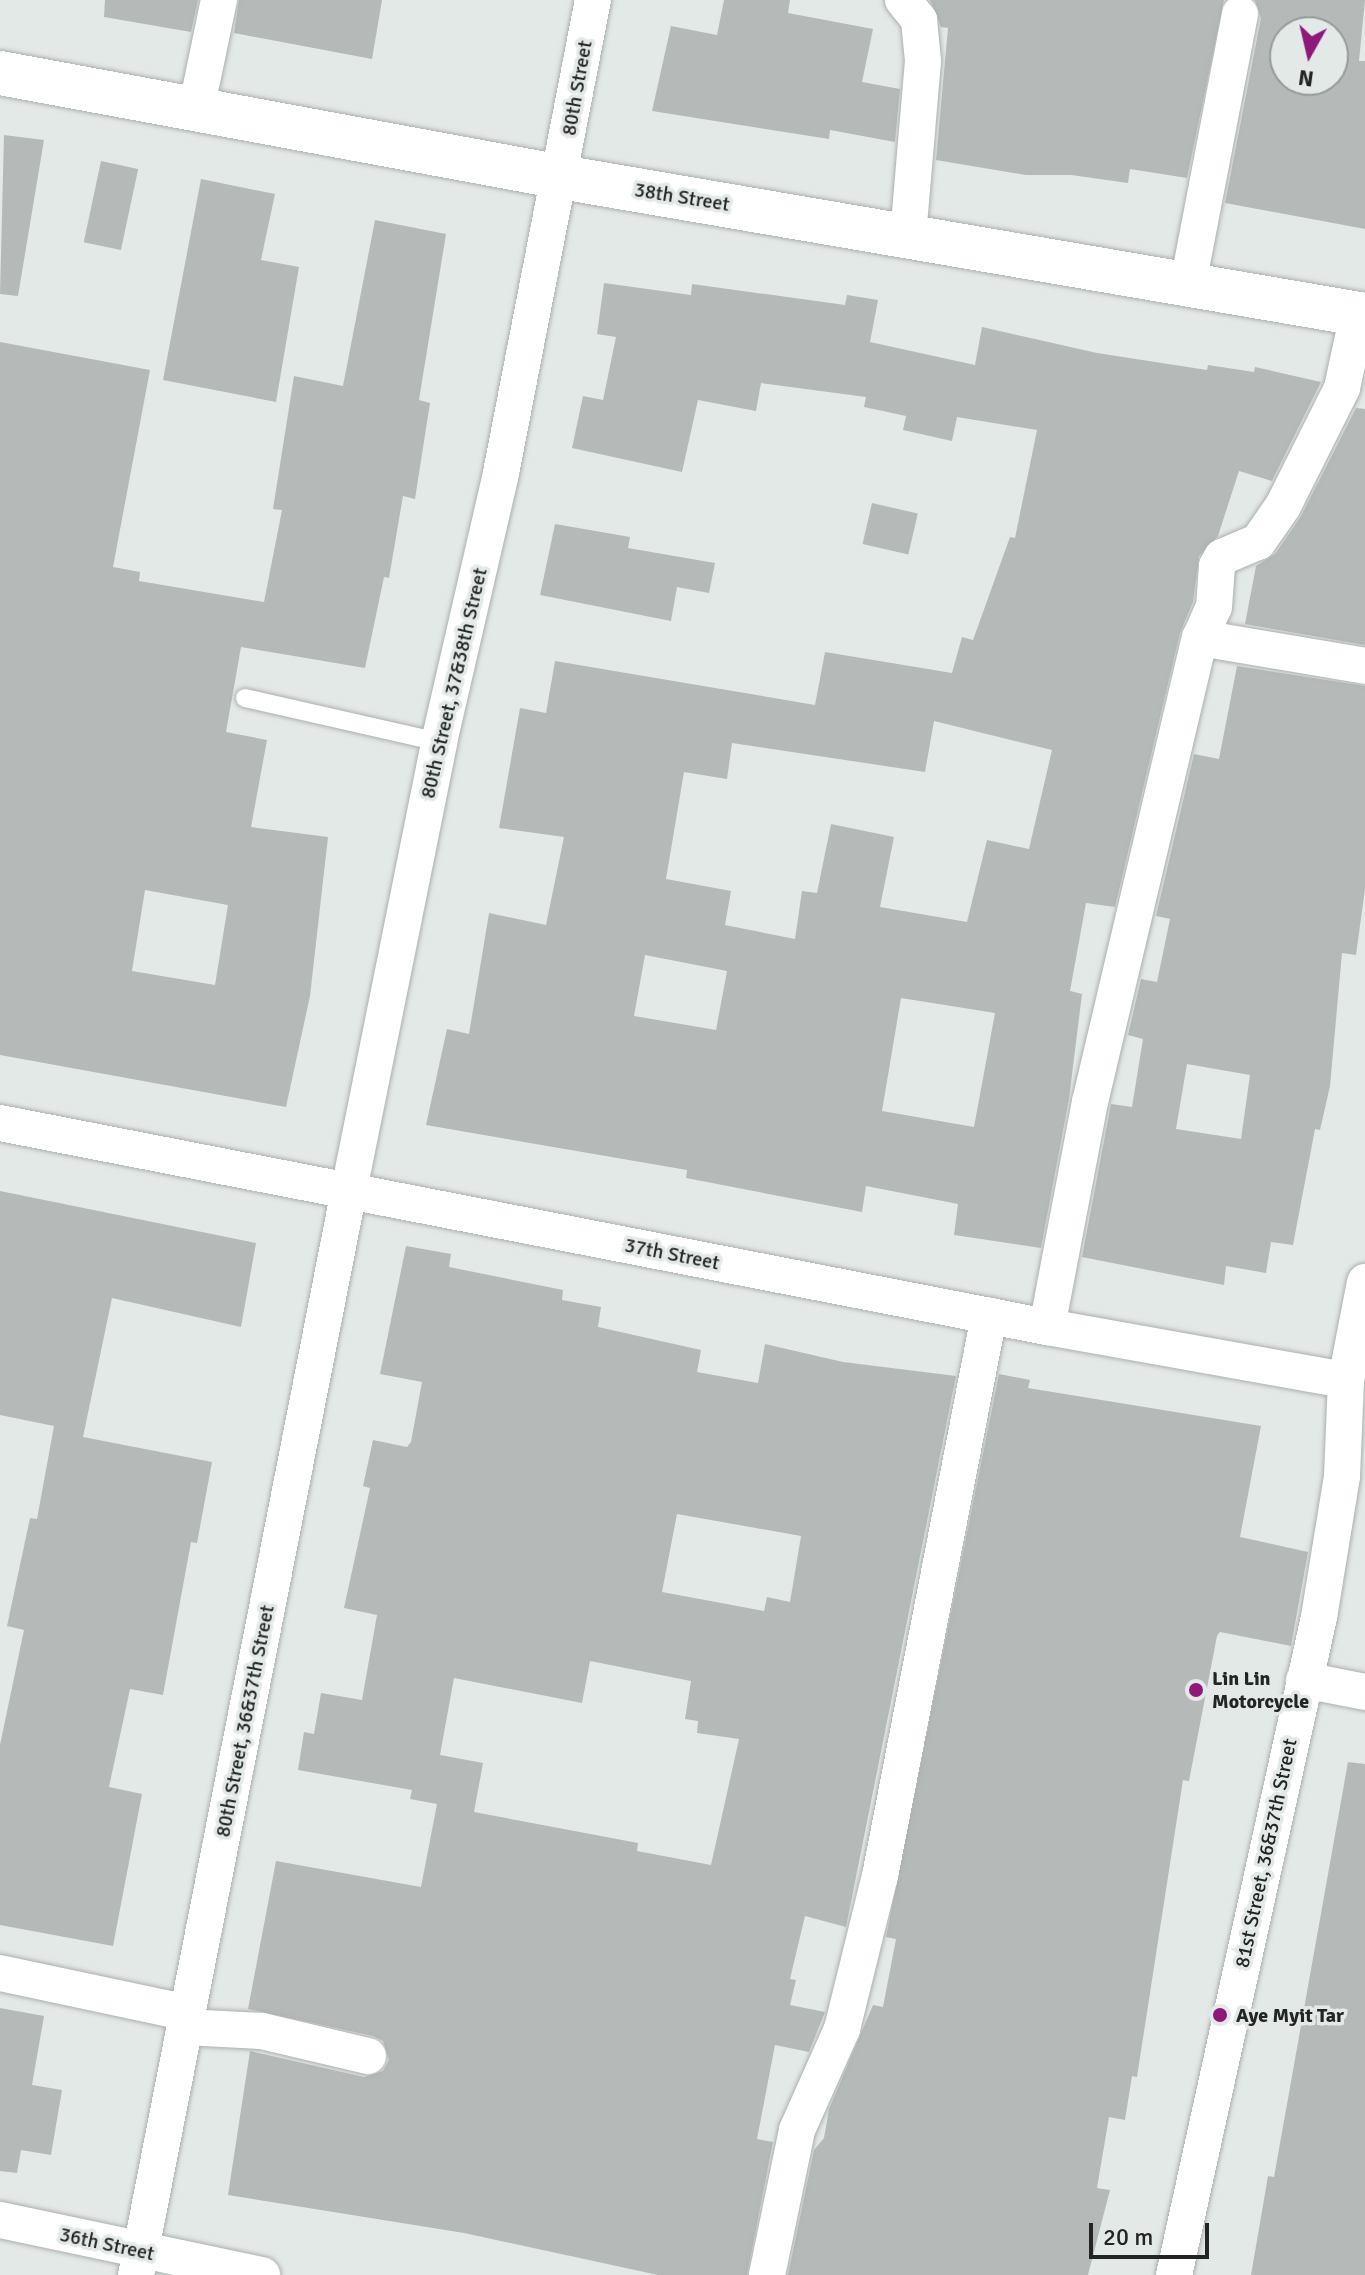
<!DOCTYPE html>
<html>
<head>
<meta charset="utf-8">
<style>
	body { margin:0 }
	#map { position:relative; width:1365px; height:2275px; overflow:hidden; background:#e3e9e7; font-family:Signika,sans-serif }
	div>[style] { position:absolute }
	.building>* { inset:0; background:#b5bab9; transform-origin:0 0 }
	.roads { filter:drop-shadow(0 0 2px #abb0af) drop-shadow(0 0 2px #abb0af) }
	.lane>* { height:18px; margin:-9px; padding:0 9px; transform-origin:9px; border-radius:9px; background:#fff }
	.street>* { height:36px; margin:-18px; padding:0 18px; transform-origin:18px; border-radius:18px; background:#fff }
	.secondary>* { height:44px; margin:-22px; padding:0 22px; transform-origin:22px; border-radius:22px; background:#fff }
	.dots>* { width:22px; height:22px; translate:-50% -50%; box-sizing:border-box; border:4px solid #e3e9e7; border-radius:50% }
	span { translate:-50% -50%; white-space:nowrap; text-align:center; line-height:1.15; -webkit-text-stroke:7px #e3e9e7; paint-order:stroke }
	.street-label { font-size:20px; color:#232524 }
	.poi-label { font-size:20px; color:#232524; font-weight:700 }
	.left { translate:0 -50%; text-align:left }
	.north { position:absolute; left:1269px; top:16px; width:80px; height:80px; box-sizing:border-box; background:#e3e9e7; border:2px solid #969b99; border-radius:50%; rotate:188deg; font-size:22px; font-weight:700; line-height:32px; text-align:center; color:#232524 }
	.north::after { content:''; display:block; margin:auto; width:28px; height:36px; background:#8d197a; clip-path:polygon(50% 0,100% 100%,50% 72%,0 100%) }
	.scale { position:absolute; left:1089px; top:2223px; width:120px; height:36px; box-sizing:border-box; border:4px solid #232524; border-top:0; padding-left:10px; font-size:24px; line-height:28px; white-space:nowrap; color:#232524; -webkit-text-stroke:6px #e3e9e7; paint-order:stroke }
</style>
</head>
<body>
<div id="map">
	<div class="building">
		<div style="clip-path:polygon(105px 0,198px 0,191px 32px,104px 17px)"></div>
		<div style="clip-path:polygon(239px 0,382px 0,372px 59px,234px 33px)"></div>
		<div style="clip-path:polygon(724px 0,790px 0,788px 13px,873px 29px,862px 82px,900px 89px,895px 142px,830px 130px,829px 139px,652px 111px,671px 26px,717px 35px)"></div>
		<div style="clip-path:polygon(930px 0,1224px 0,1187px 178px,1130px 169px,1128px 183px,1071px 175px,1026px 175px,936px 160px,948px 28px,941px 27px)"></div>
		<div style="clip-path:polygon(evenodd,1255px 0,1365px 0,1359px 61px,1365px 61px,1365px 229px,1225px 203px,1261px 18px,1255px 0,1285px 32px,1333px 32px,1333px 80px,1285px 80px,1285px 32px)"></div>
		<div style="clip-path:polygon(4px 135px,44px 140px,18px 296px,0 294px)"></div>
		<div style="left:101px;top:161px;width:38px;height:83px;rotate:12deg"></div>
		<div style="clip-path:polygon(201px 179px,275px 194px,261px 260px,299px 267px,276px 402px,163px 380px)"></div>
		<div style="clip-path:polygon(evenodd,375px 220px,446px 234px,419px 400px,430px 403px,415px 499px,403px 496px,389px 578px,384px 577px,365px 668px,241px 647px,226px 732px,267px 740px,251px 827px,328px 837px,310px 996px,286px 1107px,0 1055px,0 342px,150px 370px,113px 567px,140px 572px,139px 581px,264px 602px,282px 510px,273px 509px,294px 376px,343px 386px,375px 220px,145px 890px,228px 905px,215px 985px,132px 971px,145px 890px)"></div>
		<div style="clip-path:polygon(evenodd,604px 283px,691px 295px,692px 284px,845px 305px,847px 295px,878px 300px,870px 342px,975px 365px,982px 327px,1097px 353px,1207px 370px,1208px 365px,1254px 372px,1255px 367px,1321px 382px,1272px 481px,1239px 471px,1218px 536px,1199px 556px,1193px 602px,1180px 633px,1115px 907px,1086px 903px,1070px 991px,1082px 994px,1069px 1099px,1041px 1248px,954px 1235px,958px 1204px,866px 1186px,862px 1212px,686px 1178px,687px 1170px,426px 1125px,447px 1029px,469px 1034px,489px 913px,546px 925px,564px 837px,499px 828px,520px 708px,546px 713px,555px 661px,815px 705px,825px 652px,952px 673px,962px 637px,973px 640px,1010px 537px,1015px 538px,1037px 430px,957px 417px,952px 441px,903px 430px,906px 416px,864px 407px,866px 397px,761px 383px,756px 411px,698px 400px,682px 472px,572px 448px,583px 396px,603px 400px,616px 337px,597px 334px,604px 283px,934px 721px,1052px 750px,1029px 849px,987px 840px,967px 922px,880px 907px,894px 837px,831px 824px,817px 893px,802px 891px,795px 939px,725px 925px,731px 891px,666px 879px,684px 772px,727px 779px,732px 743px,925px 772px,934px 721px,604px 283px,645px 955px,727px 971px,716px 1030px,634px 1016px,645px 955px,604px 283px,901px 998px,995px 1013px,974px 1127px,882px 1111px,901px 998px)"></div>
		<div style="clip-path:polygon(1356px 408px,1365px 409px,1365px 645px,1245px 624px,1256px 566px,1275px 554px,1300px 518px)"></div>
		<div style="left:872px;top:503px;width:47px;height:42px;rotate:13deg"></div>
		<div style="clip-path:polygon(555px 524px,630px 537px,628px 548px,715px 563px,709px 593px,677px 587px,671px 621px,540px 595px)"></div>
		<div style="clip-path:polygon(evenodd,1237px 666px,1365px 686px,1365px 889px,1356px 955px,1342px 953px,1330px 1086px,1320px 1130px,1315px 1129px,1293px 1245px,1271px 1242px,1266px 1273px,1226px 1266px,1224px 1285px,1082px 1257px,1111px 1104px,1132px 1107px,1143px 1039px,1128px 1035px,1141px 979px,1157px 982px,1170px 919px,1156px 916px,1194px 754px,1219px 759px,1237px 666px,1187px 1064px,1250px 1075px,1241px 1139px,1176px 1129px,1187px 1064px)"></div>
		<div style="clip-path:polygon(0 1191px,256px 1243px,241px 1327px,112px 1298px,83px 1437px,212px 1462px,197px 1543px,191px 1542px,163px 1695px,130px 1689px,109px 1787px,142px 1794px,113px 1946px,0 1925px,0 1745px,24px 1630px,7px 1626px,30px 1518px,37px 1519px,54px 1426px,0 1415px)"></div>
		<div style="clip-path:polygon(evenodd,406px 1246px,451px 1254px,449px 1267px,563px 1290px,562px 1300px,601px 1307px,598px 1327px,701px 1350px,697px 1372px,758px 1383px,765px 1344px,843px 1362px,956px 1376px,846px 1927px,805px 1916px,790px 1979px,796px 1980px,790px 2005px,825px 2012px,809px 2052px,775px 2045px,757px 2139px,773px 2142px,747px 2275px,658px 2275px,464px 2233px,228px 2195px,250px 2051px,364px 2077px,383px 2071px,389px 2060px,383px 2041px,373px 2036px,248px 2009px,276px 1861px,421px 1887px,437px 1804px,410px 1799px,412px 1790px,298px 1770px,304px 1732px,314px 1734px,321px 1693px,362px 1700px,377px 1615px,344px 1608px,370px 1488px,363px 1486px,373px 1440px,407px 1447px,411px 1442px,422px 1382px,380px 1374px,406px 1246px,677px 1514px,801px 1536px,790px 1602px,767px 1597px,764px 1611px,662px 1592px,677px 1514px,406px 1246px,590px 1661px,691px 1681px,685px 1719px,698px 1721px,697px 1733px,739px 1739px,711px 1865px,637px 1851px,638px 1843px,474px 1812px,483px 1763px,440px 1755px,454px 1678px,582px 1703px,590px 1661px)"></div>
		<div style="clip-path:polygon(999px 1374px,1030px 1380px,1028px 1388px,1261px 1426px,1240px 1537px,1308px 1552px,1291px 1646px,1220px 1632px,1217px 1636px,1189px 1781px,1183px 1780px,1137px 2077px,1132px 2076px,1125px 2120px,1109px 2117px,1097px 2188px,1110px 2190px,1088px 2275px,788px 2275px,814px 2150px,824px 2138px,829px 2109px,873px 2005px,883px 2007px,896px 1939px,886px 1937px)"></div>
		<div style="clip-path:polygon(1348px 1762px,1365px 1764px,1365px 2275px,1251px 2275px,1268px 2176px,1274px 2177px)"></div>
		<div style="clip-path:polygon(0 2008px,44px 2016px,32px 2085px,62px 2090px,51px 2155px,21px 2150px,17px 2173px,0 2171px)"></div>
	</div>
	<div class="roads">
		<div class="lane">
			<div style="left:245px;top:698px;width:199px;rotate:12.8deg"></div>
		</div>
		<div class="street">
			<div style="left:903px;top:0;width:26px;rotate:51deg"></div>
			<div style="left:919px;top:20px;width:41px;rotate:84.4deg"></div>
			<div style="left:923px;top:61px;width:175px;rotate:94.9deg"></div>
			<div style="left:196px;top:110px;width:112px;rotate:-78.2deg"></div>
			<div style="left:1188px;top:284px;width:275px;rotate:-79.1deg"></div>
			<div style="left:1200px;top:638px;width:167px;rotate:9.6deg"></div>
			<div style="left:0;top:1123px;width:1067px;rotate:11.03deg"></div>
			<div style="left:1047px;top:1327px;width:304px;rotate:10.1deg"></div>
			<div style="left:1047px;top:1327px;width:229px;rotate:-79.2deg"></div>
			<div style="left:1090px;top:1102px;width:477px;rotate:-76.7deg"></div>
			<div style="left:1200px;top:638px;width:34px;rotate:-66deg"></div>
			<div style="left:1214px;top:607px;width:41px;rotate:-85.8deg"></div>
			<div style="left:1217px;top:566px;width:10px;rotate:-61deg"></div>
			<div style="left:1222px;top:557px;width:39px;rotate:-23deg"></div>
			<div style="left:1258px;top:542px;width:44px;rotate:-55.2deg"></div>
			<div style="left:1283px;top:506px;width:132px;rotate:-63.4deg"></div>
			<div style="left:1342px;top:388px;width:76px;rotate:-77.8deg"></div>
			<div style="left:1304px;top:1680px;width:62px;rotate:11.1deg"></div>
			<div style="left:0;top:1973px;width:192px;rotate:12deg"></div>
			<div style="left:184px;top:2027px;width:78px;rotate:2.9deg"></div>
			<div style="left:262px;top:2031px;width:109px;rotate:13.3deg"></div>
			<div style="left:0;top:2220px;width:268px;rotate:11.9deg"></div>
			<div style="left:136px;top:2275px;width:1106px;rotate:-78.89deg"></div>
			<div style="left:349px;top:1190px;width:457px;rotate:-78.6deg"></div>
			<div style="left:439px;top:742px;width:276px;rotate:-77deg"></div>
			<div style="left:501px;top:473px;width:482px;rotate:-79deg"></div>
			<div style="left:767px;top:2275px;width:148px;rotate:-78.3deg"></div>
			<div style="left:797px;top:2130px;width:111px;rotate:-66deg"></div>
			<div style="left:842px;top:2029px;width:158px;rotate:-76.1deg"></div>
			<div style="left:880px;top:1876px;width:571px;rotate:-78.99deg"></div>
			<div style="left:1174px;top:2275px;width:674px;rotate:-77.57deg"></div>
			<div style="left:1319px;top:1617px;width:143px;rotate:-80.7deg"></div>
			<div style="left:1342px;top:1476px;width:96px;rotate:-87.6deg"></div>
			<div style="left:1346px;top:1380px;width:100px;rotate:-79deg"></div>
		</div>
		<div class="secondary">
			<div style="left:0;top:73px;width:571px;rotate:10.5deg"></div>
			<div style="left:561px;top:177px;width:816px;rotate:9.74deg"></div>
		</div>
	</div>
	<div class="dots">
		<div style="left:1196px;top:1690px;background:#8d197a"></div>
		<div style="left:1220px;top:2015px;background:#8d197a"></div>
	</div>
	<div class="street-label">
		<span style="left:577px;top:88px;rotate:-80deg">80th Street</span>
		<span style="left:682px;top:197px;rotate:9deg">38th Street</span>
		<span style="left:454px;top:683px;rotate:-77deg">80th Street, 37&amp;38th Street</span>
		<span style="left:672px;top:1254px;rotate:11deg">37th Street</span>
		<span style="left:245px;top:1721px;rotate:-79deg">80th Street, 36&amp;37th Street</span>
		<span style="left:1266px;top:1853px;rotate:-78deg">81st Street, 36&amp;37th Street</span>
		<span style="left:107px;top:2244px;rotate:12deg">36th Street</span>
	</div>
	<div class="poi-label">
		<span class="left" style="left:1212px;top:1690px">Lin Lin<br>Motorcycle</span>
		<span class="left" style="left:1236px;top:2015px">Aye Myit Tar</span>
	</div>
	<div class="north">N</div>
	<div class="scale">20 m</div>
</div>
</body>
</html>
